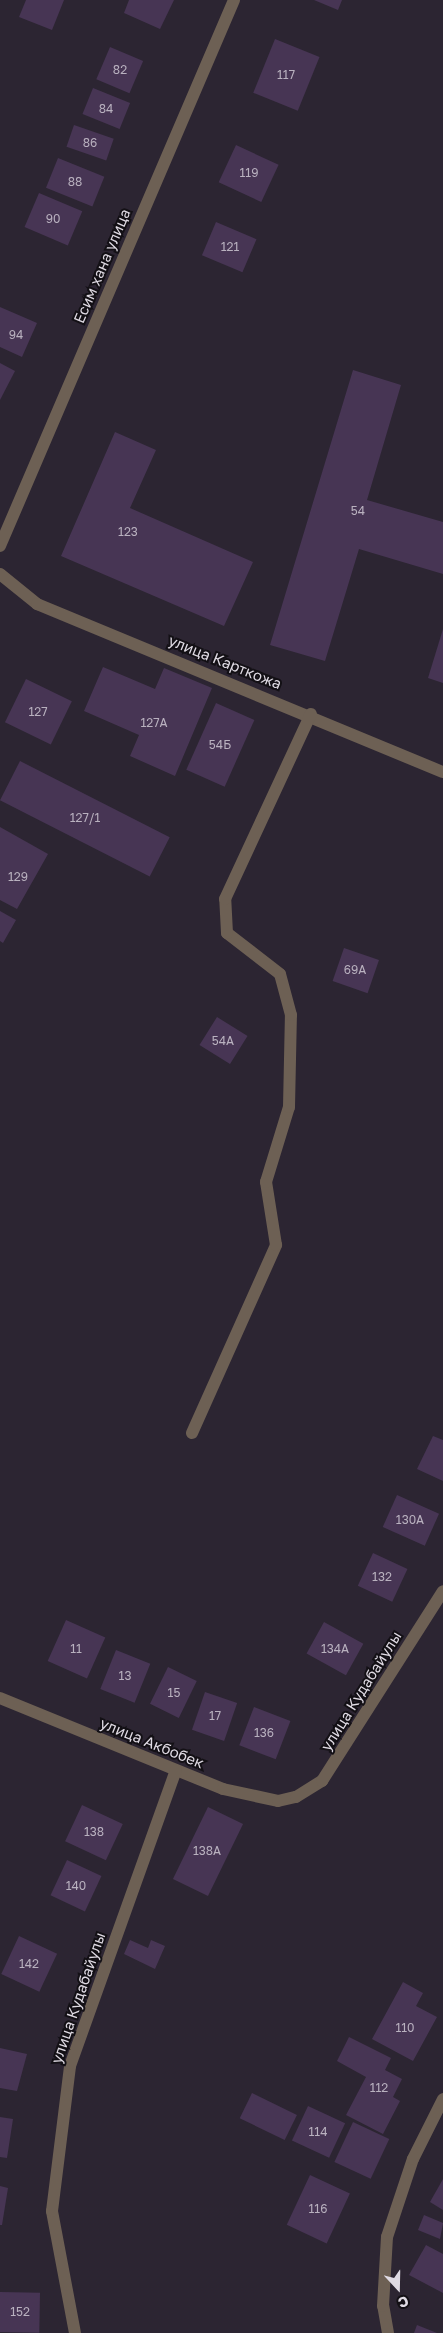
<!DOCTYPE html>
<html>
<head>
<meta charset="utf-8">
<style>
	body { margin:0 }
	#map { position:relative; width:443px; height:2333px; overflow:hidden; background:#2c2532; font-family:"Golos Text",sans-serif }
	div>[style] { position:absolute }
	.building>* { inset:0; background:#473554; transform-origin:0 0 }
	.street>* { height:12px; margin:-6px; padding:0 6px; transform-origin:6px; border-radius:6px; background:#6d6054 }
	span { translate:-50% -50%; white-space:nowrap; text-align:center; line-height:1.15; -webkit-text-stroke:4px #131015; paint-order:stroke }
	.number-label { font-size:12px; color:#b9b1bf }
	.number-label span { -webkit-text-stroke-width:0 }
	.street-label { font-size:15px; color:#dfdae3 }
	.north { position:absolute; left:373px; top:2263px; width:50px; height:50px; -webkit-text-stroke:4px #131015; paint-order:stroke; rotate:159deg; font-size:14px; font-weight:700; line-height:20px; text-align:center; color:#dfdae3 }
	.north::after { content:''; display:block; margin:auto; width:18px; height:22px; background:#dfdae3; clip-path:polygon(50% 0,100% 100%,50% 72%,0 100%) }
</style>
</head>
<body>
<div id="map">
	<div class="building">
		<div style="clip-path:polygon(26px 0,64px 0,52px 30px,19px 17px)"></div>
		<div style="clip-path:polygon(129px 0,174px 0,160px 29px,124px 13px)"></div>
		<div style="clip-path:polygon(314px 0,342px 0,338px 10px)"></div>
		<div style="left:275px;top:39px;width:48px;height:58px;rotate:22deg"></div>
		<div style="left:110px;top:47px;width:36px;height:35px;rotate:23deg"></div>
		<div style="left:93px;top:88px;width:40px;height:28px;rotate:22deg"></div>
		<div style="left:74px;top:125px;width:42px;height:23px;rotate:19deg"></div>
		<div style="left:236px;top:145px;width:47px;height:41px;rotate:25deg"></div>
		<div style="left:58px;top:158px;width:50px;height:32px;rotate:22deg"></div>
		<div style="left:39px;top:193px;width:47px;height:37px;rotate:23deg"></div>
		<div style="left:216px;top:222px;width:44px;height:36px;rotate:23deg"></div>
		<div style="clip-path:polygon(0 307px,37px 323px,22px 357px,0 347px)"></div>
		<div style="clip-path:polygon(0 363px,15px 371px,0 400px)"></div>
		<div style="clip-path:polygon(353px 370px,401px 385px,367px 500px,443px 522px,443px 574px,359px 549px,325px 661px,270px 645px)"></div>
		<div style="clip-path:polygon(115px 432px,156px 450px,130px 508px,253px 562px,224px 626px,61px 556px)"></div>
		<div style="clip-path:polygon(443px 629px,443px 683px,428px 678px)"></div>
		<div style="clip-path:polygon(103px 667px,155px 689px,164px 668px,212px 688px,175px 776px,130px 756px,139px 735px,84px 711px)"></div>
		<div style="left:26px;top:679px;width:51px;height:48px;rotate:26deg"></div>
		<div style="left:216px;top:703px;width:42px;height:73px;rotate:24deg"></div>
		<div style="left:20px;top:761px;width:168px;height:44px;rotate:27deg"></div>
		<div style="clip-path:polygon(0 827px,48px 854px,17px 909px,0 900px)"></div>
		<div style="clip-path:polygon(0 911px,16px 920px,3px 943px,0 941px)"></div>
		<div style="left:344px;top:948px;width:37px;height:35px;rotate:19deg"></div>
		<div style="left:217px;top:1017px;width:36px;height:33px;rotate:32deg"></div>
		<div style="clip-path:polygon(433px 1436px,443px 1440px,443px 1481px,417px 1469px)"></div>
		<div style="left:397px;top:1495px;width:46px;height:35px;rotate:24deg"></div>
		<div style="left:373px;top:1553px;width:38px;height:36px;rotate:25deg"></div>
		<div style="left:66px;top:1620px;width:43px;height:45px;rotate:24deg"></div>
		<div style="left:324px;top:1622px;width:45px;height:36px;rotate:29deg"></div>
		<div style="left:116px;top:1650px;width:37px;height:42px;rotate:22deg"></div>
		<div style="left:168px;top:1667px;width:32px;height:41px;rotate:26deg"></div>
		<div style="left:205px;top:1692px;width:34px;height:40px;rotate:19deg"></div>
		<div style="left:254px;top:1707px;width:39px;height:41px;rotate:21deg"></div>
		<div style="left:82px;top:1805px;width:45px;height:40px;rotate:25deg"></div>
		<div style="left:208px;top:1807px;width:39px;height:80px;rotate:26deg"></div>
		<div style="left:67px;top:1860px;width:38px;height:39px;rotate:25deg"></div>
		<div style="left:19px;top:1936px;width:42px;height:42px;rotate:25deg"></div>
		<div style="clip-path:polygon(130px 1940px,148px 1948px,151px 1940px,165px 1946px,155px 1969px,124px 1954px)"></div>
		<div style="clip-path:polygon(403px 1982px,423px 1993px,416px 2006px,437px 2017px,413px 2061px,372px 2039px)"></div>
		<div style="clip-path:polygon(349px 2037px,391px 2058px,385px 2070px,402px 2079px,393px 2097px,400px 2101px,383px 2134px,346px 2115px,366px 2077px,337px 2061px)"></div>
		<div style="clip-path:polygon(0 2048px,27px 2054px,17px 2091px,0 2088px)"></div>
		<div style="left:252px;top:2093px;width:50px;height:28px;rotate:26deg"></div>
		<div style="left:308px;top:2106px;width:41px;height:38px;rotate:25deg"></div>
		<div style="clip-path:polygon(0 2117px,13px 2119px,7px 2158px,0 2157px)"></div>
		<div style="left:353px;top:2122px;width:40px;height:44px;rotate:25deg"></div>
		<div style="left:310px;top:2175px;width:44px;height:55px;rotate:25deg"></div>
		<div style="clip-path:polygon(443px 2179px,443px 2210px,430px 2202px)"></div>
		<div style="clip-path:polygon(0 2186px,8px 2188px,2px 2225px,0 2225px)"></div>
		<div style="clip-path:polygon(424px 2215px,443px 2223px,440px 2239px,418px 2230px)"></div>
		<div style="clip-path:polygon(426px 2245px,443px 2254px,443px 2293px,409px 2275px)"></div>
		<div style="left:0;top:2292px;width:40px;height:40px;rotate:1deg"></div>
		<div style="clip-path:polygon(417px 2325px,437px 2333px,414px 2333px)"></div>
	</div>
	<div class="street">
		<div style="left:0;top:546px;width:594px;rotate:-66.8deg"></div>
		<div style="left:0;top:574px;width:48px;rotate:39deg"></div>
		<div style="left:37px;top:604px;width:439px;rotate:22.5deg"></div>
		<div style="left:192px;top:1433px;width:206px;rotate:-65.9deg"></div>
		<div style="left:276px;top:1245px;width:64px;rotate:-99deg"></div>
		<div style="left:266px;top:1182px;width:78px;rotate:-73deg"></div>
		<div style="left:289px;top:1107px;width:92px;rotate:-88.8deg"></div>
		<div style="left:291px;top:1015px;width:42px;rotate:-105deg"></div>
		<div style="left:280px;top:974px;width:67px;rotate:-142.3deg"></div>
		<div style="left:227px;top:933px;width:34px;rotate:-93deg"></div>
		<div style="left:225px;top:899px;width:204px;rotate:-65.1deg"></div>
		<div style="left:0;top:1698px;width:241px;rotate:22.2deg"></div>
		<div style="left:223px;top:1789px;width:56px;rotate:12.3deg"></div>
		<div style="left:278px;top:1801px;width:18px;rotate:-13deg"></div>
		<div style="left:296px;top:1797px;width:31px;rotate:-32deg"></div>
		<div style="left:322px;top:1781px;width:225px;rotate:-57.5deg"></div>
		<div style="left:75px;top:2333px;width:124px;rotate:-100.7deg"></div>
		<div style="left:52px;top:2211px;width:146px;rotate:-82.9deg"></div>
		<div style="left:70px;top:2066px;width:314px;rotate:-70.3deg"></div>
		<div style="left:388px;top:2333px;width:27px;rotate:-100deg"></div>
		<div style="left:383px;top:2306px;width:69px;rotate:-86.7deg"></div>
		<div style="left:387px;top:2237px;width:82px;rotate:-71.6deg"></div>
		<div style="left:413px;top:2159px;width:67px;rotate:-63.4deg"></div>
	</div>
	<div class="number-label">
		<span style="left:120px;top:70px">82</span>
		<span style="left:286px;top:75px">117</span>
		<span style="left:106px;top:109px">84</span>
		<span style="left:90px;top:143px">86</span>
		<span style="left:249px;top:173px">119</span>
		<span style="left:75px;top:182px">88</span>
		<span style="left:53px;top:219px">90</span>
		<span style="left:230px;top:247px">121</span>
		<span style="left:16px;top:335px">94</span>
		<span style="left:358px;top:511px">54</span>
		<span style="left:128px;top:532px">123</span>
		<span style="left:38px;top:712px">127</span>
		<span style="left:154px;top:723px">127А</span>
		<span style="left:220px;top:745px">54Б</span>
		<span style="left:85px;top:818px">127/1</span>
		<span style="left:18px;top:877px">129</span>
		<span style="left:355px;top:970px">69А</span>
		<span style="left:223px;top:1041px">54А</span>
		<span style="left:410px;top:1520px">130А</span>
		<span style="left:382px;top:1577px">132</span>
		<span style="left:76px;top:1649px">11</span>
		<span style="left:335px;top:1649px">134А</span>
		<span style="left:125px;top:1676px">13</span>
		<span style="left:174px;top:1693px">15</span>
		<span style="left:215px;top:1716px">17</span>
		<span style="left:264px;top:1733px">136</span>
		<span style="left:94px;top:1832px">138</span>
		<span style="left:207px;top:1851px">138А</span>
		<span style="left:76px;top:1886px">140</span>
		<span style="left:29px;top:1964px">142</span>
		<span style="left:405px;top:2028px">110</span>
		<span style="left:379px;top:2088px">112</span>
		<span style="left:318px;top:2132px">114</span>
		<span style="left:318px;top:2209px">116</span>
		<span style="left:20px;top:2312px">152</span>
	</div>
	<div class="street-label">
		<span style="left:102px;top:266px;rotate:-67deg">Есим хана улица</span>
		<span style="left:225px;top:662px;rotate:22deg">улица Карткожа</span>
		<span style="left:361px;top:1691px;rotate:-58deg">улица Кудабайулы</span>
		<span style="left:152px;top:1743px;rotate:22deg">улица Акбобек</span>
		<span style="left:78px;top:1998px;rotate:-71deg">улица Кудабайулы</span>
	</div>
	<div class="north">С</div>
</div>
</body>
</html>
